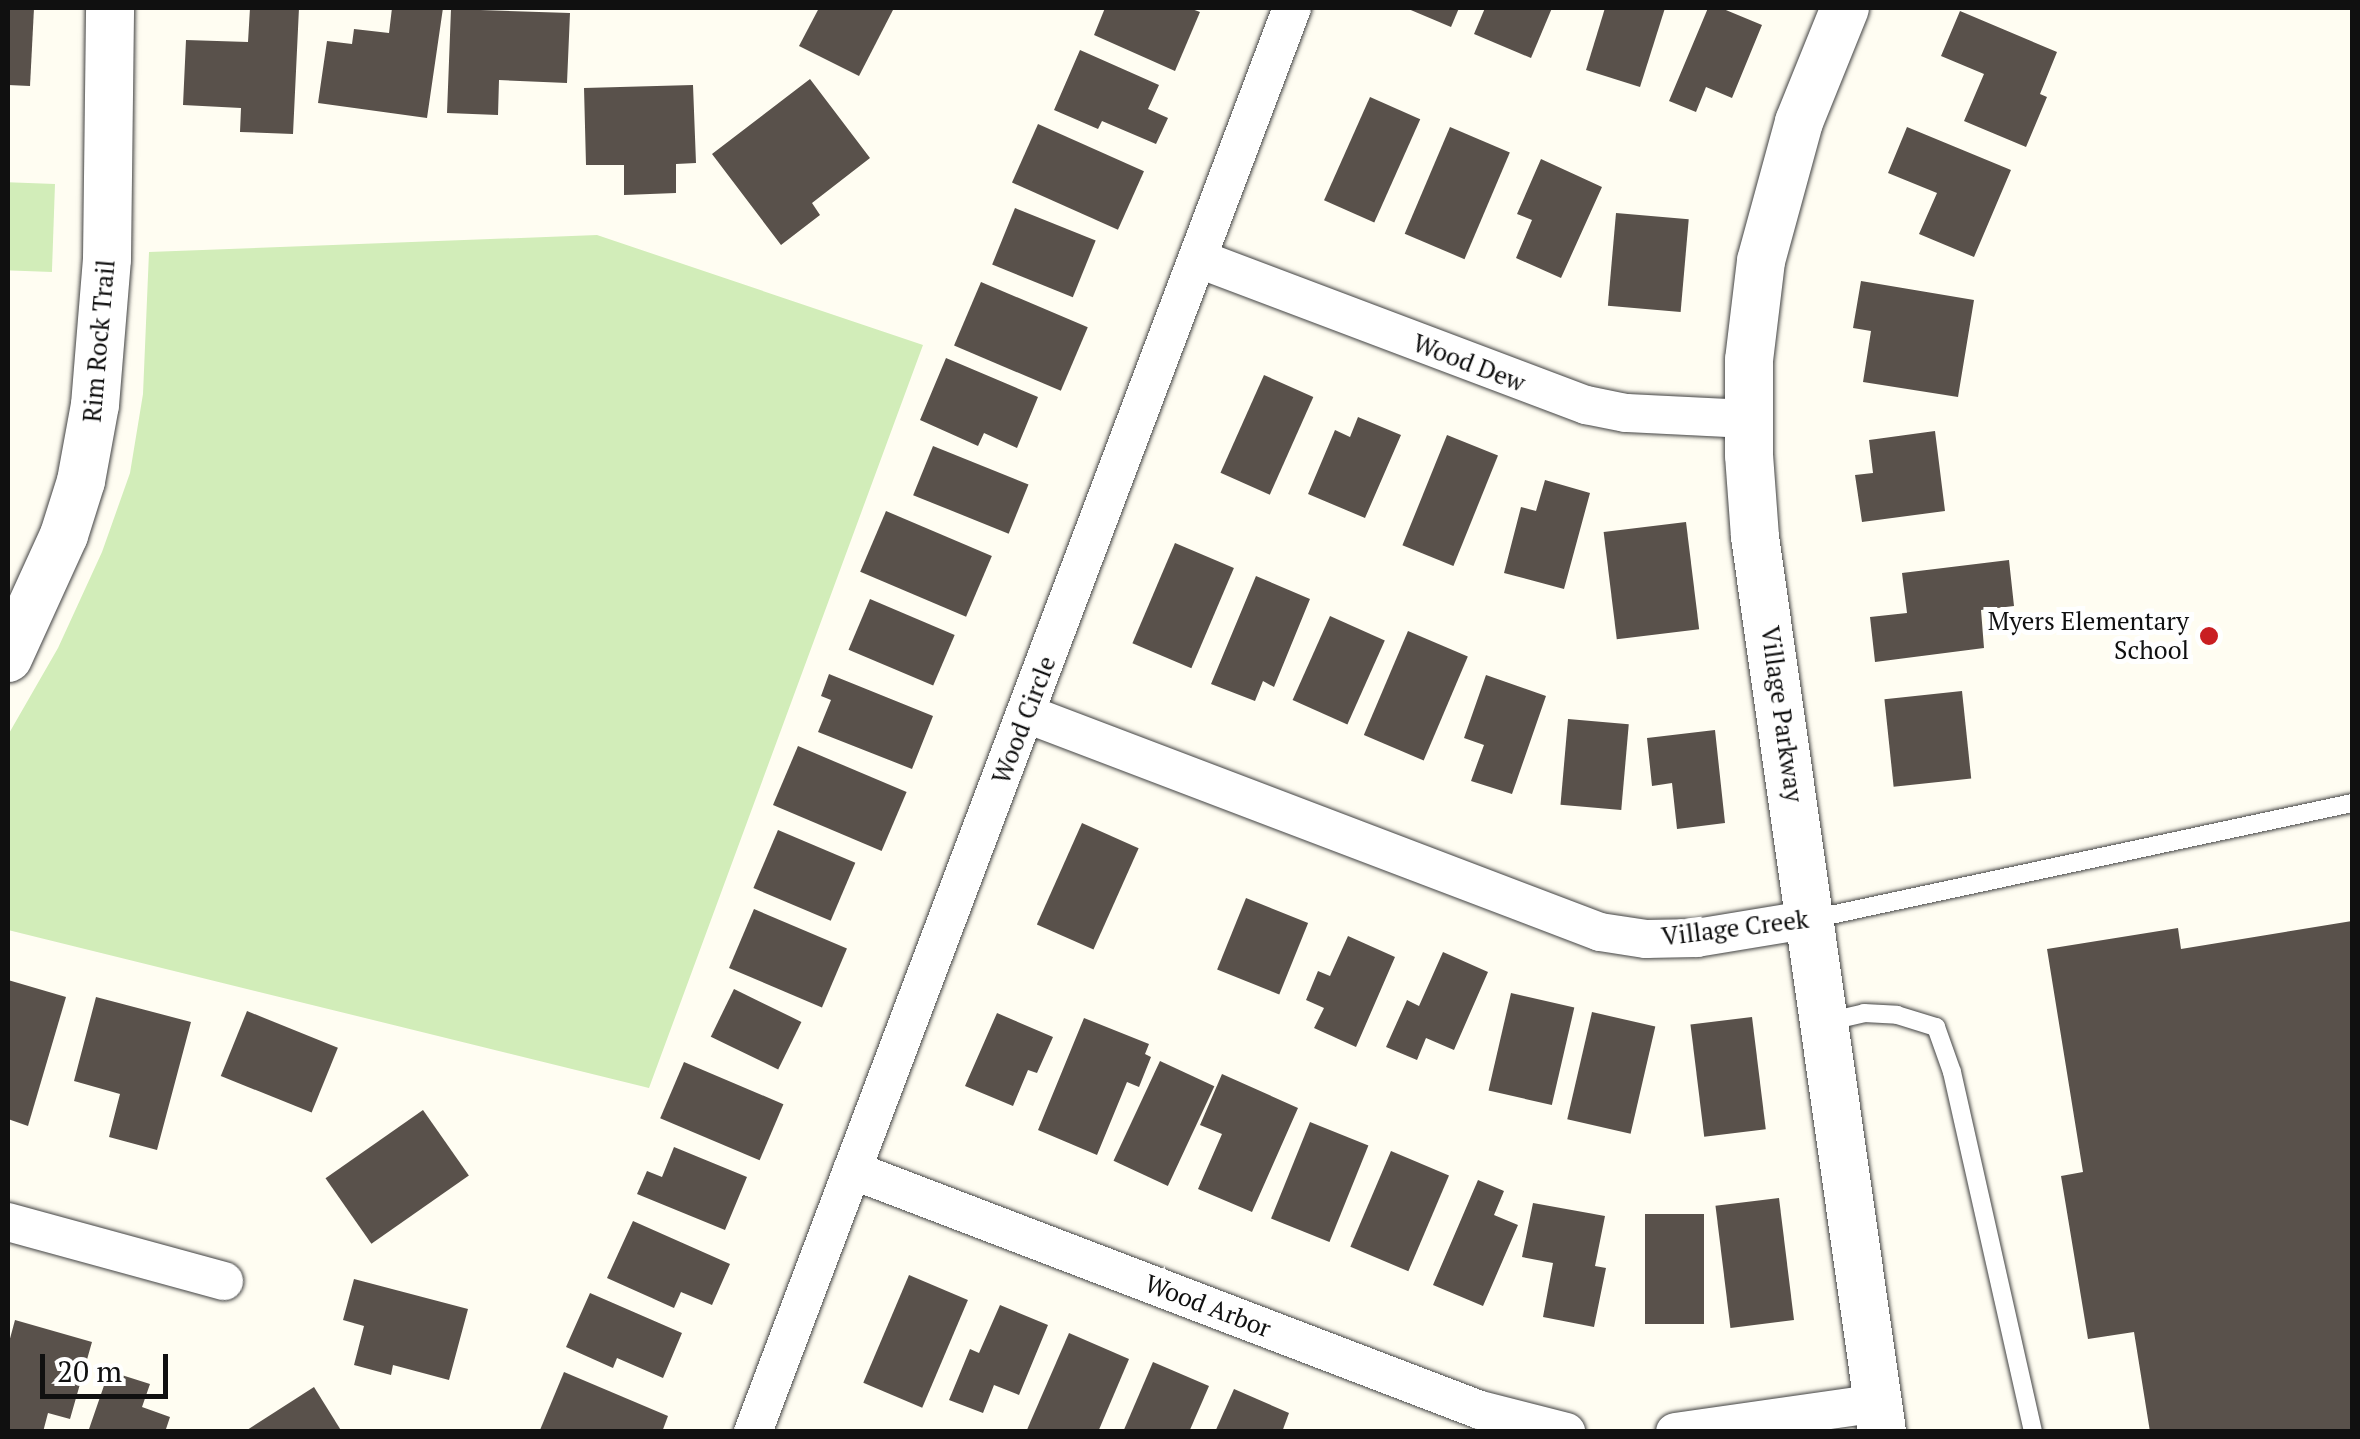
<!DOCTYPE html>
<html>
<head>
<meta charset="utf-8">
<style>
	body { margin:0 }
	#map { position:relative; width:2360px; height:1439px; overflow:hidden; background:#fffdf2; font-family:"PT Serif",serif }
	div>[style] { position:absolute }
	.green>* { inset:0; background:#d2edb9; transform-origin:0 0 }
	.building>* { inset:0; background:#59514b; transform-origin:0 0 }
	.roads { filter:drop-shadow(0 0 2px #434343) drop-shadow(0 0 2px #434343) }
	.service>* { height:18px; margin:-9px; padding:0 9px; transform-origin:9px; border-radius:9px; background:#fff }
	.minor>* { height:38px; margin:-19px; padding:0 19px; transform-origin:19px; border-radius:19px; background:#fff }
	.tertiary>* { height:48px; margin:-24px; padding:0 24px; transform-origin:24px; border-radius:24px; background:#fff }
	.dots>* { width:28px; height:28px; translate:-50% -50%; box-sizing:border-box; border:5px solid #fff; border-radius:50% }
	span { translate:-50% -50%; white-space:nowrap; text-align:center; line-height:1.15; -webkit-text-stroke:10px #fff; paint-order:stroke }
	.street-label { font-size:25px; color:#101010 }
	.poi-label { font-size:25px; color:#101010 }
	.right { translate:-100% -50%; text-align:right }
	.frame { position:absolute; inset:0; border:10px solid #101010; pointer-events:none }
	.scale { position:absolute; left:40px; top:1354px; width:128px; height:45px; box-sizing:border-box; border:5px solid #101010; border-top:0; padding-left:12px; font-size:30px; line-height:35px; white-space:nowrap; color:#101010; -webkit-text-stroke:8px #fff; paint-order:stroke }
</style>
</head>
<body>
<div id="map">
	<div class="green">
		<div style="left:55px;top:184px;width:88px;height:47px;rotate:92deg"></div>
		<div style="clip-path:polygon(597px 235px,923px 345px,649px 1088px,8px 930px,8px 735px,58px 648px,102px 552px,130px 473px,143px 394px,149px 252px)"></div>
	</div>
	<div class="building">
		<div style="clip-path:polygon(8px 8px,34px 8px,30px 86px,8px 85px)"></div>
		<div style="clip-path:polygon(250px 8px,299px 8px,293px 134px,240px 132px,241px 108px,183px 105px,186px 40px,248px 42px)"></div>
		<div style="clip-path:polygon(392px 8px,443px 8px,427px 118px,318px 103px,327px 41px,352px 44px,354px 29px,389px 33px)"></div>
		<div style="clip-path:polygon(819px 8px,894px 8px,859px 76px,799px 46px)"></div>
		<div style="clip-path:polygon(1105px 8px,1189px 8px,1200px 12px,1175px 71px,1094px 35px)"></div>
		<div style="clip-path:polygon(1406px 8px,1459px 8px,1451px 27px)"></div>
		<div style="clip-path:polygon(1485px 8px,1552px 8px,1531px 58px,1474px 34px)"></div>
		<div style="clip-path:polygon(1605px 8px,1665px 8px,1640px 87px,1586px 70px)"></div>
		<div style="clip-path:polygon(1708px 8px,1721px 8px,1762px 25px,1732px 98px,1706px 87px,1696px 112px,1669px 101px)"></div>
		<div style="clip-path:polygon(451px 9px,570px 13px,567px 83px,499px 80px,498px 115px,447px 113px)"></div>
		<div style="clip-path:polygon(1960px 11px,2057px 52px,2040px 94px,2047px 97px,2026px 147px,1964px 121px,1984px 74px,1941px 56px)"></div>
		<div style="clip-path:polygon(1080px 50px,1159px 85px,1148px 109px,1168px 118px,1156px 144px,1102px 121px,1098px 129px,1054px 110px)"></div>
		<div style="clip-path:polygon(810px 79px,870px 158px,812px 203px,820px 215px,781px 245px,712px 154px)"></div>
		<div style="clip-path:polygon(693px 85px,696px 163px,676px 164px,676px 193px,624px 195px,624px 165px,586px 165px,584px 88px)"></div>
		<div style="left:1370px;top:97px;width:55px;height:113px;rotate:24deg"></div>
		<div style="left:1038px;top:124px;width:116px;height:64px;rotate:24deg"></div>
		<div style="left:1450px;top:127px;width:65px;height:116px;rotate:23deg"></div>
		<div style="clip-path:polygon(1907px 127px,2011px 170px,1974px 257px,1919px 234px,1937px 193px,1888px 173px)"></div>
		<div style="clip-path:polygon(1541px 159px,1602px 187px,1561px 278px,1516px 258px,1532px 220px,1517px 214px)"></div>
		<div style="left:1015px;top:208px;width:87px;height:61px;rotate:22deg"></div>
		<div style="left:1616px;top:213px;width:73px;height:93px;rotate:5deg"></div>
		<div style="clip-path:polygon(1861px 281px,1974px 300px,1958px 397px,1863px 382px,1871px 331px,1853px 328px)"></div>
		<div style="left:981px;top:282px;width:116px;height:69px;rotate:23deg"></div>
		<div style="clip-path:polygon(946px 358px,1038px 397px,1017px 448px,984px 433px,978px 446px,920px 420px)"></div>
		<div style="left:1264px;top:375px;width:54px;height:107px;rotate:24deg"></div>
		<div style="clip-path:polygon(1358px 417px,1401px 435px,1365px 518px,1308px 494px,1335px 430px,1350px 437px)"></div>
		<div style="clip-path:polygon(1935px 431px,1945px 511px,1862px 522px,1855px 475px,1873px 473px,1869px 440px)"></div>
		<div style="left:1447px;top:435px;width:55px;height:119px;rotate:22deg"></div>
		<div style="left:933px;top:446px;width:103px;height:53px;rotate:22deg"></div>
		<div style="clip-path:polygon(1545px 480px,1590px 493px,1564px 589px,1504px 573px,1521px 507px,1536px 511px)"></div>
		<div style="left:886px;top:511px;width:115px;height:66px;rotate:23deg"></div>
		<div style="left:1686px;top:522px;width:108px;height:83px;rotate:83deg"></div>
		<div style="left:1175px;top:543px;width:64px;height:109px;rotate:23deg"></div>
		<div style="clip-path:polygon(2009px 560px,2014px 606px,1981px 610px,1984px 648px,1875px 662px,1870px 617px,1907px 613px,1902px 573px)"></div>
		<div style="clip-path:polygon(1256px 576px,1310px 599px,1274px 687px,1263px 681px,1255px 701px,1211px 684px)"></div>
		<div style="left:870px;top:599px;width:92px;height:55px;rotate:23deg"></div>
		<div style="left:1330px;top:616px;width:60px;height:92px;rotate:24deg"></div>
		<div style="left:1408px;top:631px;width:65px;height:113px;rotate:23deg"></div>
		<div style="clip-path:polygon(829px 674px,933px 716px,912px 769px,818px 732px,831px 700px,821px 696px)"></div>
		<div style="clip-path:polygon(1486px 675px,1546px 696px,1512px 794px,1471px 781px,1484px 745px,1464px 738px)"></div>
		<div style="left:1962px;top:691px;width:88px;height:78px;rotate:84deg"></div>
		<div style="left:1568px;top:719px;width:61px;height:86px;rotate:5deg"></div>
		<div style="clip-path:polygon(1715px 730px,1725px 823px,1677px 829px,1672px 783px,1652px 786px,1647px 738px)"></div>
		<div style="left:798px;top:746px;width:118px;height:64px;rotate:23deg"></div>
		<div style="left:1082px;top:823px;width:62px;height:111px;rotate:24deg"></div>
		<div style="left:778px;top:830px;width:84px;height:63px;rotate:23deg"></div>
		<div style="left:1246px;top:898px;width:67px;height:77px;rotate:22deg"></div>
		<div style="left:754px;top:909px;width:101px;height:64px;rotate:23deg"></div>
		<div style="clip-path:polygon(2352px 921px,2352px 1432px,2150px 1432px,2134px 1332px,2088px 1339px,2061px 1176px,2083px 1172px,2047px 949px,2178px 928px,2181px 949px)"></div>
		<div style="clip-path:polygon(1348px 936px,1395px 957px,1356px 1047px,1314px 1028px,1324px 1008px,1306px 1000px,1318px 971px,1330px 976px)"></div>
		<div style="clip-path:polygon(1443px 952px,1488px 972px,1454px 1050px,1426px 1038px,1417px 1060px,1386px 1047px,1407px 1000px,1419px 1006px)"></div>
		<div style="clip-path:polygon(8px 980px,66px 997px,28px 1126px,8px 1119px)"></div>
		<div style="left:734px;top:989px;width:75px;height:53px;rotate:26deg"></div>
		<div style="left:1511px;top:993px;width:65px;height:100px;rotate:13deg"></div>
		<div style="clip-path:polygon(96px 997px,191px 1022px,157px 1150px,109px 1137px,120px 1094px,74px 1081px)"></div>
		<div style="left:247px;top:1011px;width:98px;height:70px;rotate:22deg"></div>
		<div style="left:1592px;top:1012px;width:65px;height:110px;rotate:13deg"></div>
		<div style="clip-path:polygon(997px 1013px,1053px 1037px,1037px 1073px,1028px 1070px,1013px 1106px,965px 1086px)"></div>
		<div style="left:1752px;top:1017px;width:113px;height:62px;rotate:83deg"></div>
		<div style="clip-path:polygon(1084px 1018px,1149px 1044px,1145px 1054px,1151px 1057px,1139px 1087px,1127px 1082px,1097px 1155px,1038px 1130px)"></div>
		<div style="left:1160px;top:1061px;width:60px;height:110px;rotate:25deg"></div>
		<div style="left:684px;top:1062px;width:108px;height:61px;rotate:23deg"></div>
		<div style="clip-path:polygon(1222px 1074px,1298px 1108px,1252px 1212px,1198px 1189px,1222px 1134px,1200px 1125px)"></div>
		<div style="left:423px;top:1110px;width:80px;height:119px;rotate:55deg"></div>
		<div style="left:1310px;top:1122px;width:63px;height:104px;rotate:22deg"></div>
		<div style="clip-path:polygon(674px 1147px,747px 1177px,725px 1230px,637px 1194px,647px 1171px,662px 1177px)"></div>
		<div style="left:1391px;top:1151px;width:63px;height:104px;rotate:23deg"></div>
		<div style="clip-path:polygon(1478px 1180px,1504px 1191px,1494px 1215px,1518px 1225px,1483px 1306px,1433px 1285px)"></div>
		<div style="left:1779px;top:1198px;width:123px;height:64px;rotate:83deg"></div>
		<div style="clip-path:polygon(1533px 1203px,1605px 1216px,1595px 1266px,1606px 1268px,1594px 1327px,1543px 1317px,1553px 1263px,1522px 1257px)"></div>
		<div style="left:1645px;top:1214px;width:59px;height:110px"></div>
		<div style="clip-path:polygon(633px 1221px,730px 1264px,712px 1305px,681px 1292px,674px 1308px,607px 1278px)"></div>
		<div style="left:909px;top:1275px;width:64px;height:117px;rotate:23deg"></div>
		<div style="clip-path:polygon(354px 1279px,468px 1309px,449px 1380px,393px 1365px,391px 1375px,354px 1365px,364px 1326px,343px 1320px)"></div>
		<div style="clip-path:polygon(590px 1293px,682px 1333px,663px 1378px,617px 1358px,613px 1368px,566px 1347px)"></div>
		<div style="clip-path:polygon(1000px 1305px,1048px 1325px,1019px 1395px,994px 1385px,983px 1413px,949px 1400px,970px 1349px,979px 1353px)"></div>
		<div style="clip-path:polygon(15px 1320px,92px 1342px,70px 1419px,48px 1413px,43px 1432px,8px 1432px,8px 1346px)"></div>
		<div style="clip-path:polygon(1069px 1333px,1129px 1359px,1098px 1432px,1026px 1432px)"></div>
		<div style="clip-path:polygon(1153px 1362px,1209px 1386px,1189px 1432px,1123px 1432px)"></div>
		<div style="clip-path:polygon(109px 1371px,150px 1384px,142px 1407px,170px 1417px,165px 1432px,88px 1432px)"></div>
		<div style="clip-path:polygon(564px 1372px,668px 1416px,662px 1432px,540px 1430px)"></div>
		<div style="clip-path:polygon(314px 1387px,342px 1432px,244px 1432px)"></div>
		<div style="clip-path:polygon(1234px 1389px,1289px 1413px,1282px 1432px,1215px 1432px)"></div>
	</div>
	<div class="roads">
		<div class="service">
			<div style="left:1812px;top:919px;width:552px;rotate:-12.12deg"></div>
			<div style="left:1826px;top:1022px;width:39px;rotate:-13deg"></div>
			<div style="left:1864px;top:1013px;width:33px;rotate:3deg"></div>
			<div style="left:1897px;top:1015px;width:41px;rotate:17.1deg"></div>
			<div style="left:1936px;top:1027px;width:48px;rotate:70.4deg"></div>
			<div style="left:1952px;top:1072px;width:369px;rotate:77.3deg"></div>
		</div>
		<div class="minor">
			<div style="left:1199px;top:259px;width:414px;rotate:20.7deg"></div>
			<div style="left:1586px;top:405px;width:41px;rotate:11.3deg"></div>
			<div style="left:1626px;top:413px;width:123px;rotate:2.8deg"></div>
			<div style="left:1027px;top:714px;width:613px;rotate:20.83deg"></div>
			<div style="left:1600px;top:932px;width:47px;rotate:8.7deg"></div>
			<div style="left:1646px;top:939px;width:51px;rotate:-1.1deg"></div>
			<div style="left:1697px;top:938px;width:117px;rotate:-9.4deg"></div>
			<div style="left:852px;top:1170px;width:672px;rotate:20.92deg"></div>
			<div style="left:1480px;top:1410px;width:89px;rotate:14.3deg"></div>
			<div style="left:8px;top:1222px;width:224px;rotate:15.3deg"></div>
			<div style="left:753px;top:1432px;width:1523px;rotate:-69.27deg"></div>
			<div style="left:1675px;top:1432px;width:205px;rotate:-8.1deg"></div>
		</div>
		<div class="tertiary">
			<div style="left:1845px;top:8px;width:123px;rotate:112deg"></div>
			<div style="left:1799px;top:122px;width:144px;rotate:105.3deg"></div>
			<div style="left:1761px;top:261px;width:100px;rotate:96.9deg"></div>
			<div style="left:1749px;top:360px;width:95px;rotate:90deg"></div>
			<div style="left:1749px;top:455px;width:82px;rotate:85.8deg"></div>
			<div style="left:1755px;top:537px;width:904px;rotate:81.92deg"></div>
			<div style="left:8px;top:658px;width:135px;rotate:-65.5deg"></div>
			<div style="left:64px;top:535px;width:57px;rotate:-72.5deg"></div>
			<div style="left:81px;top:481px;width:77px;rotate:-79.6deg"></div>
			<div style="left:95px;top:405px;width:146px;rotate:-85.3deg"></div>
			<div style="left:107px;top:259px;width:251px;rotate:-89.3deg"></div>
		</div>
	</div>
	<div class="dots">
		<div style="left:2209px;top:636px;background:#c91e22"></div>
	</div>
	<div class="street-label">
		<span style="left:99px;top:341px;rotate:-85deg">Rim Rock Trail</span>
		<span style="left:1469px;top:363px;rotate:21deg">Wood Dew</span>
		<span style="left:1782px;top:714px;rotate:82deg">Village Parkway</span>
		<span style="left:1024px;top:720px;rotate:-69deg">Wood Circle</span>
		<span style="left:1735px;top:928px;rotate:-7deg">Village Creek</span>
		<span style="left:1208px;top:1306px;rotate:21deg">Wood Arbor</span>
	</div>
	<div class="poi-label">
		<span class="right" style="left:2189px;top:636px">Myers Elementary<br>School</span>
	</div>
	<div class="frame"></div>
	<div class="scale">20 m</div>
</div>
</body>
</html>
